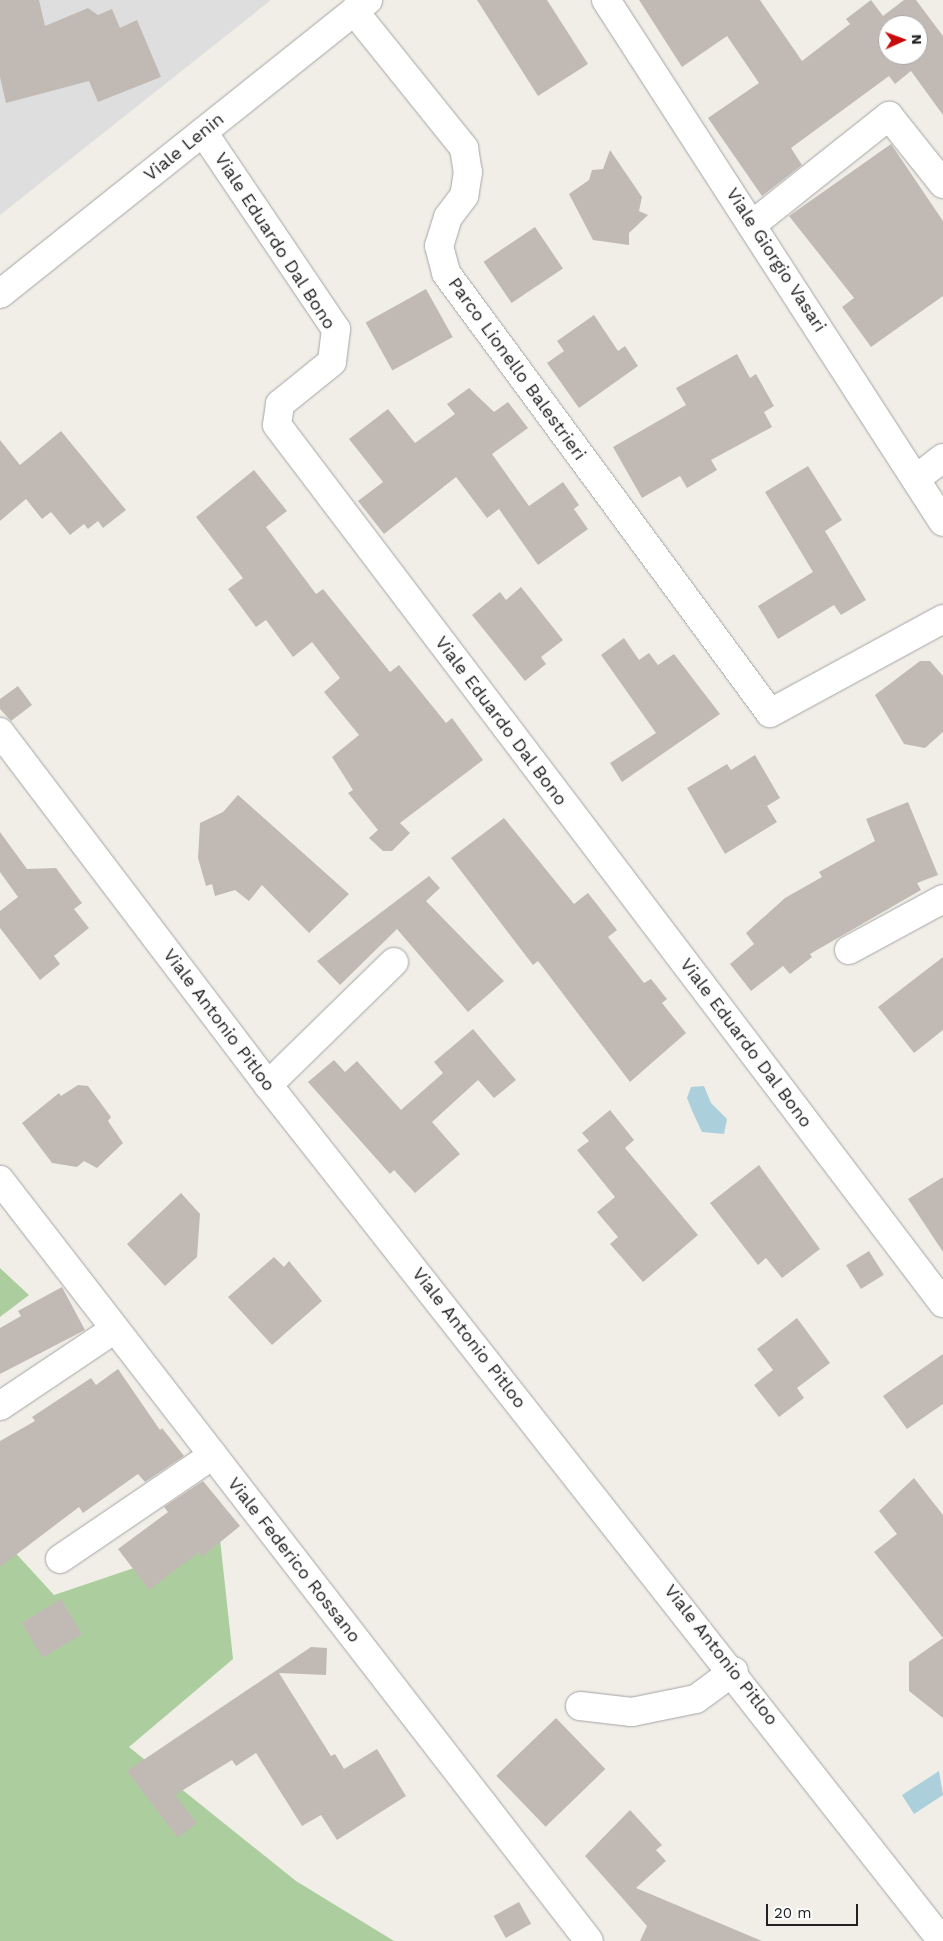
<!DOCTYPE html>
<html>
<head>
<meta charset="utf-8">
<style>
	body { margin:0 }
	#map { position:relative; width:943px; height:1941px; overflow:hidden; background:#f1eee8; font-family:"Work Sans",sans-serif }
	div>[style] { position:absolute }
	.residential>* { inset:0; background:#dfdede }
	.forest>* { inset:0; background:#acce9f }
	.water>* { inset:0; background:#abd0dc }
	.building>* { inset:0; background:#c1bab4; transform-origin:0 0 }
	.roads { filter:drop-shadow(0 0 1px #a5a5a5) drop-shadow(0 0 1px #a5a5a5) }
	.minor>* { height:28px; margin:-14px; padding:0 14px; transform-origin:14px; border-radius:14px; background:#fff }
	span { translate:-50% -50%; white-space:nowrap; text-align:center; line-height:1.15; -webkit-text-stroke:5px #fff; paint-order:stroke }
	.street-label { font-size:18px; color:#212121 }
	.north { position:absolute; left:878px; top:15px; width:50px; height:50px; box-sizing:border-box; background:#fff; border:1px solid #a6a6a6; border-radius:50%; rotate:88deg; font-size:14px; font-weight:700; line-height:20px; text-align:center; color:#212121 }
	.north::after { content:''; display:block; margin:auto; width:18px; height:22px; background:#c80a09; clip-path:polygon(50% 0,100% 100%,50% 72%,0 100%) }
	.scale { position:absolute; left:766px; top:1904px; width:92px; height:22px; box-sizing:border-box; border:2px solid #212121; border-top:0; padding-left:6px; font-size:15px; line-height:18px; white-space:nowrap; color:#212121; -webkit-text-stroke:4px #fff; paint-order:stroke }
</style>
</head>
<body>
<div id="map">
	<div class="residential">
		<div style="clip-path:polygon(0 0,271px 0,0 215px)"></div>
	</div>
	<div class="forest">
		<div style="clip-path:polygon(0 1268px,29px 1295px,0 1317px)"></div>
		<div style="clip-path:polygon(0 1536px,54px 1595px,220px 1539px,233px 1659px,129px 1747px,296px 1881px,394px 1941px,0 1941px)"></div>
	</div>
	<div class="water">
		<div style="clip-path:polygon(704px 1086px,711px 1103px,727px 1119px,724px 1134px,702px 1132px,693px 1113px,687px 1098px,691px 1087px)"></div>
		<div style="clip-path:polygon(939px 1771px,943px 1795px,914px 1814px,902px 1795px)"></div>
	</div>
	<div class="building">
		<div style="clip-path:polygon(0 0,39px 0,45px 26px,88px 8px,98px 15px,112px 9px,120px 28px,137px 20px,161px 77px,98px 102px,89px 81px,6px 103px,0 77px)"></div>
		<div style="clip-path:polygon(477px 0,547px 0,588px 64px,538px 96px)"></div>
		<div style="clip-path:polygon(evenodd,639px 0,760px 0,802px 61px,850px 24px,846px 19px,871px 0,883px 16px,904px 0,916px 0,943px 36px,943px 115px,911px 71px,895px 84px,889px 76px,791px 148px,802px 165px,762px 196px,708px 118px,759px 83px,727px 36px,682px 67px,639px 0,888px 25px,918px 25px,918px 55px,888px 55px,888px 25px)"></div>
		<div style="clip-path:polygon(891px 144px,943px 221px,943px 296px,871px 347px,842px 307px,854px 298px,789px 216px)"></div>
		<div style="clip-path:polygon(610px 150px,642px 197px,639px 211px,648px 215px,629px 233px,629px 245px,593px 240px,569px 194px,589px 180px,592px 170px,603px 169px)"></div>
		<div style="left:535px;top:227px;width:50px;height:62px;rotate:56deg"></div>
		<div style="left:426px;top:289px;width:55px;height:69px;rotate:61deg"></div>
		<div style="clip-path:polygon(594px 315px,618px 351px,625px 346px,638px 366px,579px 408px,547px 363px,564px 351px,557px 341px)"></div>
		<div style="clip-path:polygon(737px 354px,750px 378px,756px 374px,774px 406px,764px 412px,772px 427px,711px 460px,717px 470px,687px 488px,680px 476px,642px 498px,613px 447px,686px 405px,676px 388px)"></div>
		<div style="clip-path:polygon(469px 388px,494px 412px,508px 402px,528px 428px,492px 454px,529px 506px,563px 482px,579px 505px,574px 509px,588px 529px,538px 565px,499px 509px,487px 518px,456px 477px,384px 534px,358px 501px,383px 482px,349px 439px,388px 409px,415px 443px,455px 414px,447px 404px)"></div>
		<div style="clip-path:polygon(61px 431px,126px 510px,103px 528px,98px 521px,88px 529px,84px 524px,70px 535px,51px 512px,42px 519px,26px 499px,0 521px,0 440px,20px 465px)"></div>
		<div style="clip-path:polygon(808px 466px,842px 520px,825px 531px,866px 600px,841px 615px,834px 605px,778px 639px,758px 606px,813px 572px,765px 492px)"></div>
		<div style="clip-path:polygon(254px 470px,287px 511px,266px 527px,316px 594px,323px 589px,390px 672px,399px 665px,446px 723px,452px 718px,483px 760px,400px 823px,410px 833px,392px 851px,383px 851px,369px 838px,378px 830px,348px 793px,353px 790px,332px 757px,359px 735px,324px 692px,340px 678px,312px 642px,293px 657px,266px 620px,256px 627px,228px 589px,243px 578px,196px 517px)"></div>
		<div style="clip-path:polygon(521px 587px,563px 640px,541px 657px,546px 664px,525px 681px,472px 615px,500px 592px,506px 600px)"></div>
		<div style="clip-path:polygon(624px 638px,639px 660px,649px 653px,658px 665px,674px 654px,720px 714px,622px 782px,610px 763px,656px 733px,601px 655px)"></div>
		<div style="clip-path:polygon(920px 661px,930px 661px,943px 676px,943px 732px,925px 748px,904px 744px,875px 695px)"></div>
		<div style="clip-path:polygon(18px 686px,32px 705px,11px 721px,0 709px,0 699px)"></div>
		<div style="clip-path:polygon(755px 755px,780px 798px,767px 806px,777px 822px,725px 854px,687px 788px,727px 764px,731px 770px)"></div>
		<div style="clip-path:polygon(238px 795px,349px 894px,309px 933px,262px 885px,249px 901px,235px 890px,215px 896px,212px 884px,206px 886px,198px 858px,200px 823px,223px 812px)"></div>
		<div style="clip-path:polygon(908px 802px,938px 875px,917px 883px,921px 890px,810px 954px,812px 957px,790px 974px,783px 966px,751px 991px,730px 964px,754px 944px,746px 933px,785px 898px,822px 877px,819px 872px,875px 841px,866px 819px)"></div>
		<div style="clip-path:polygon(504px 818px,574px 904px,588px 893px,617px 930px,608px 937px,644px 983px,651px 979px,667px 999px,662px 1003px,686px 1033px,630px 1082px,538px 961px,533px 965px,451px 858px)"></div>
		<div style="clip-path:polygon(0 832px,27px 869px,56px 868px,82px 903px,74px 909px,89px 928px,54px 956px,60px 964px,40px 980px,0 928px,0 911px,18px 897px,0 872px)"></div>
		<div style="clip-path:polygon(429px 876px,440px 888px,426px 901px,504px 981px,468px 1012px,397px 929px,340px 985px,317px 961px)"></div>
		<div style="clip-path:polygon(943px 957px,943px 1030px,914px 1053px,878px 1007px)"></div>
		<div style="clip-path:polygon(473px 1029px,516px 1080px,494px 1098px,478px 1080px,432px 1122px,460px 1154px,415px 1193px,394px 1170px,390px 1174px,308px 1082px,334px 1060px,345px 1072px,357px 1061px,401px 1110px,443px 1073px,434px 1062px)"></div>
		<div style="clip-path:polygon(78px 1085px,88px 1086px,111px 1117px,108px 1121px,123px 1143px,97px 1168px,84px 1161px,77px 1167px,52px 1163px,22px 1123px,59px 1093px,61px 1096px)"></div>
		<div style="clip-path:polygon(610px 1110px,634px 1140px,625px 1148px,698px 1235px,643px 1282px,610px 1244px,618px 1237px,597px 1212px,615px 1197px,577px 1150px,589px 1141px,582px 1133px)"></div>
		<div style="clip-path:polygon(759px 1165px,820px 1249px,782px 1278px,766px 1258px,758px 1265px,710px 1203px)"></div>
		<div style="clip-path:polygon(943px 1177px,943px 1252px,908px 1199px)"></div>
		<div style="clip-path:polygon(181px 1193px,200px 1214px,197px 1257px,165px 1286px,127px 1244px)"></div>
		<div style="left:869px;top:1251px;width:28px;height:27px;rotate:58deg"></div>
		<div style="clip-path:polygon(274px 1257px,284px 1267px,289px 1261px,322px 1301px,272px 1345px,228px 1297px)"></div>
		<div style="clip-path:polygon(62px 1287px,85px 1330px,0 1374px,0 1328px,21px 1316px,18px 1311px)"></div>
		<div style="clip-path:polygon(797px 1318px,830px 1363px,797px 1388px,804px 1398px,779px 1417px,754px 1385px,773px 1370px,757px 1349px)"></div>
		<div style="clip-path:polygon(943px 1354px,943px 1404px,907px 1429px,883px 1396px)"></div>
		<div style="clip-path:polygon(118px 1369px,160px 1430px,162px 1428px,184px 1456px,145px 1482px,138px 1474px,83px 1513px,79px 1507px,0 1567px,0 1441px,35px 1421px,32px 1417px,91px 1378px,96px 1385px)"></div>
		<div style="clip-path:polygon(914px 1478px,943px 1515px,943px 1718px,909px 1691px,909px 1662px,943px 1638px,874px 1552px,897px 1534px,879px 1511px)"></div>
		<div style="clip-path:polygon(203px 1481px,240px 1526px,202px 1557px,199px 1552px,149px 1590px,118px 1549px,168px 1512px,164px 1507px)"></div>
		<div style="left:61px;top:1599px;width:41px;height:46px;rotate:59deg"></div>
		<div style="clip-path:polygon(311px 1647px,327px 1648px,326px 1675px,279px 1673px,331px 1756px,335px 1754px,344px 1769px,377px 1749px,406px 1796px,337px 1840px,321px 1815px,302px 1826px,256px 1753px,236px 1766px,232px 1760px,175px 1795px,197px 1823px,178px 1838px,127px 1771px)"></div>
		<div style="left:556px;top:1718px;width:71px;height:83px;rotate:46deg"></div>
		<div style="clip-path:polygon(630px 1810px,662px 1845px,656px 1850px,666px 1861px,636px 1888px,762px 1941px,640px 1941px,647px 1926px,585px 1856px)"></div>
		<div style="left:519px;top:1902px;width:25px;height:29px;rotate:61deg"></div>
	</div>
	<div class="roads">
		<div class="minor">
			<div style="left:606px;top:0;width:621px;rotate:57.15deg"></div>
			<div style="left:354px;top:11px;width:176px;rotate:51.2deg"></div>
			<div style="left:464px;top:148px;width:24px;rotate:81deg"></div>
			<div style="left:468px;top:172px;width:24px;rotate:99deg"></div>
			<div style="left:464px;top:196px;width:26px;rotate:127deg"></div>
			<div style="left:448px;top:217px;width:30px;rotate:107deg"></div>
			<div style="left:439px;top:246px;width:28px;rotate:75deg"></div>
			<div style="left:446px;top:273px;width:546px;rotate:53.63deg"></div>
			<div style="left:770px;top:713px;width:197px;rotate:-28.5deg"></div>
			<div style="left:203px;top:132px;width:238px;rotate:56deg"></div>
			<div style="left:336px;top:329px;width:33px;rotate:97deg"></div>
			<div style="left:332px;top:362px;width:67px;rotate:141.1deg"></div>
			<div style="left:280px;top:404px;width:21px;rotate:98deg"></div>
			<div style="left:277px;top:425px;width:1102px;rotate:52.82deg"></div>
			<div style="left:753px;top:224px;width:174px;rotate:-38.5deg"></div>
			<div style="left:889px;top:116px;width:87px;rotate:51.5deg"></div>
			<div style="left:0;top:294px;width:471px;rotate:-38.6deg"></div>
			<div style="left:916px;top:479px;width:34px;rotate:-38deg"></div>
			<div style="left:0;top:732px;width:443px;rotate:52.8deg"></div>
			<div style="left:268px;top:1085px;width:1090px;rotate:51.78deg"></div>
			<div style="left:849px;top:950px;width:107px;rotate:-28.5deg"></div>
			<div style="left:268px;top:1085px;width:176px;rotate:-44.3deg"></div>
			<div style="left:0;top:1180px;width:962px;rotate:52.26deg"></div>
			<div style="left:0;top:1406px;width:138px;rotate:-33.8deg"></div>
			<div style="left:60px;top:1559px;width:185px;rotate:-34.2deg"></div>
			<div style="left:580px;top:1706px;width:52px;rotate:6.6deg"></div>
			<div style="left:632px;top:1712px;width:65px;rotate:-11.5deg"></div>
			<div style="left:696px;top:1699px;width:47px;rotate:-36.4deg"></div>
		</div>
	</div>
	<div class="street-label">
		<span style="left:184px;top:147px;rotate:-39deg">Viale Lenin</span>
		<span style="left:275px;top:241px;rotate:57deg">Viale Eduardo Dal Bono</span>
		<span style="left:776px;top:260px;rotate:57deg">Viale Giorgio Vasari</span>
		<span style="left:517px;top:369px;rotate:54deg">Parco Lionello Balestrieri</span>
		<span style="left:501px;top:721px;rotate:53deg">Viale Eduardo Dal Bono</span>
		<span style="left:219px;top:1020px;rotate:53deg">Viale Antonio Pitloo</span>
		<span style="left:746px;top:1043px;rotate:53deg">Viale Eduardo Dal Bono</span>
		<span style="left:469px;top:1338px;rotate:52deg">Viale Antonio Pitloo</span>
		<span style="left:294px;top:1560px;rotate:52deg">Viale Federico Rossano</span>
		<span style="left:721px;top:1655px;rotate:52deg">Viale Antonio Pitloo</span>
	</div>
	<div class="north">N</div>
	<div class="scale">20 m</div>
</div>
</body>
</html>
